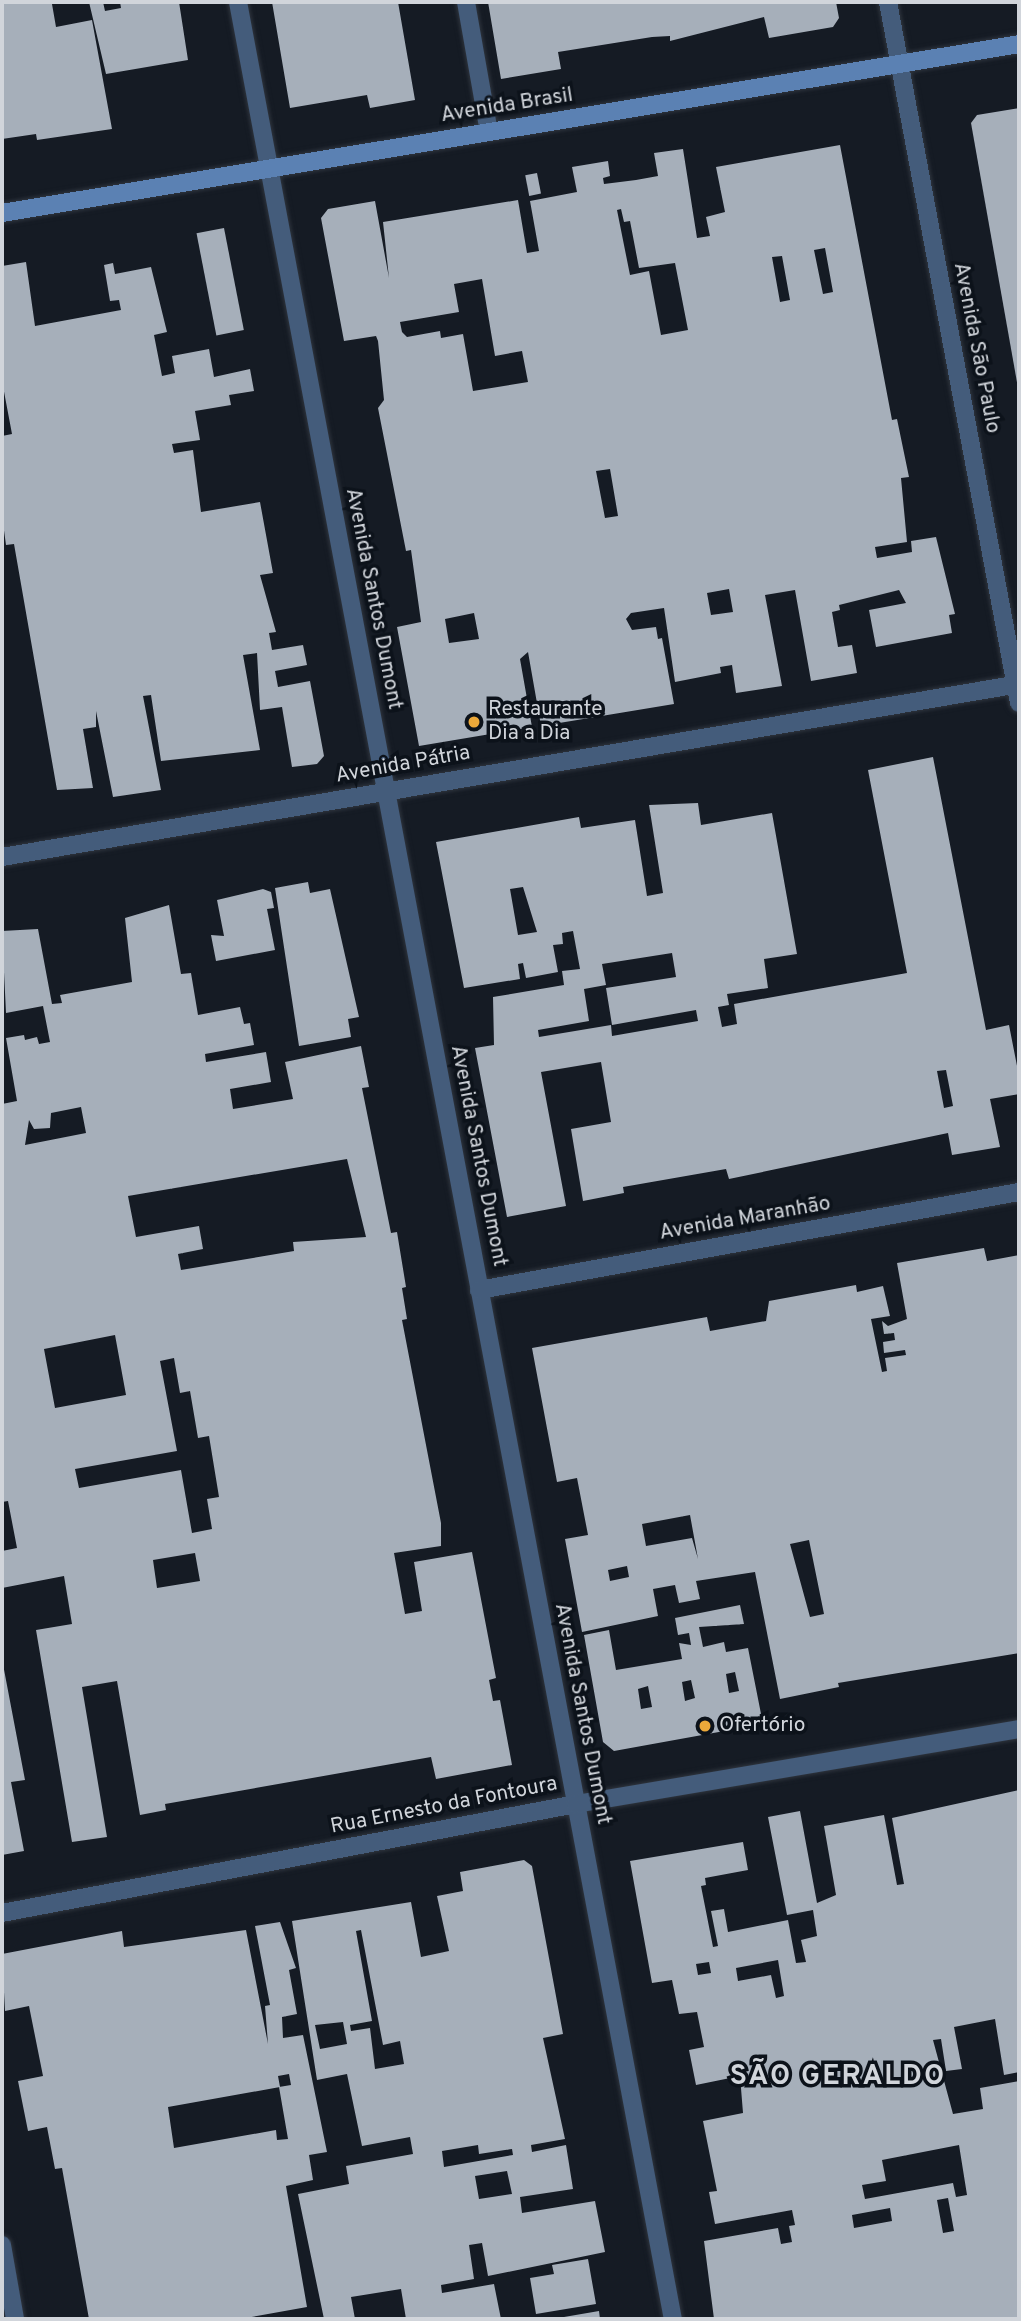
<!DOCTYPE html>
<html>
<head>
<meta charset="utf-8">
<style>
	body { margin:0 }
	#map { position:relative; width:1021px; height:2321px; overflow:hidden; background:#151b24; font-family:Overpass,sans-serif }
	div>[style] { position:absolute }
	.building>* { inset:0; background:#a6afba; transform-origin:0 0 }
	.roads { filter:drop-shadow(0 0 2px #2f353e) drop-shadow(0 0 2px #2f353e) }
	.service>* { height:18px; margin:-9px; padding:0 9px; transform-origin:9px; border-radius:9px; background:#445c7b }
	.minor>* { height:18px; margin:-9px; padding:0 9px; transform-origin:9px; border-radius:9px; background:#445c7b }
	.secondary>* { height:18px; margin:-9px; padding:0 9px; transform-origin:9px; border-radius:9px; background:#5b81b3 }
	.dots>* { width:19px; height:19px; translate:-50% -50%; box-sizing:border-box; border:4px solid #0c121a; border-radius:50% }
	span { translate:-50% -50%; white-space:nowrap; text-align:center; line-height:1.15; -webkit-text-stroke:7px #0c121a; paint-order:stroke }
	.street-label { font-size:21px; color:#d1d5db }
	.poi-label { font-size:21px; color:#d1d5db }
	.left { translate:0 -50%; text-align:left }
	.district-label { font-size:28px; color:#d1d5db; font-weight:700; letter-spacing:2px }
	.frame { position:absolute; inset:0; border:4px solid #d1d5db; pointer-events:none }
</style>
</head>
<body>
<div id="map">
	<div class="building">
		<div style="clip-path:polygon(2px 2px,57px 2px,52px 4px,56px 27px,92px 20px,112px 129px,37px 140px,36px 134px,2px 139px)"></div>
		<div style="clip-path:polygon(89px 2px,103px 2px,105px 11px,121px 8px,120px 2px,179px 2px,188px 60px,106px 74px)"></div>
		<div style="clip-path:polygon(272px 2px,398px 2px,415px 100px,370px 108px,367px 95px,290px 108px)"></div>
		<div style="clip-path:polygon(488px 2px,836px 2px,839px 18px,833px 27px,769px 38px,764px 17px,670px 41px,670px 36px,652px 37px,558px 52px,561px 69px,501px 79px)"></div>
		<div style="clip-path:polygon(1019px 108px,1019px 387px,1018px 388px,971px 123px,977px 115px)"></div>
		<div style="clip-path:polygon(evenodd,840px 145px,892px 420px,897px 419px,909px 477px,901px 478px,907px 542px,875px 547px,877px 558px,912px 552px,911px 541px,936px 537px,955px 614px,949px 615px,952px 633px,876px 647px,869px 610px,906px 603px,899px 590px,839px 605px,840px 610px,832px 612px,838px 647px,852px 645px,857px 673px,811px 681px,795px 590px,765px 595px,782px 686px,736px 693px,732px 665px,720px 667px,721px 673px,675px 682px,664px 608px,631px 613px,626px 619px,632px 630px,656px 627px,658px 639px,662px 638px,674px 704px,541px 726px,528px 652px,520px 659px,532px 727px,419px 746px,397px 627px,421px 622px,411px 550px,406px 551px,378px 408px,384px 400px,378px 341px,376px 336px,344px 341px,321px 218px,328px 209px,375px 201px,389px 278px,383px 222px,518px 200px,527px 253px,539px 251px,530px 201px,577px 192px,572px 167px,608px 161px,610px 176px,603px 178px,604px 184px,636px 180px,658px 176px,654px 153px,683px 149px,697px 238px,710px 236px,706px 217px,725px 212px,716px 167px,840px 145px,621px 209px,624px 222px,630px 221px,639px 268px,675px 263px,688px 330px,661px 335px,649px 271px,630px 275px,617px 210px,621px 209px,840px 145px,825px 248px,833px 292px,823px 294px,814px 250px,825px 248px,840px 145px,782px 256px,790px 300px,780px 302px,772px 257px,782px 256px,840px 145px,482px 279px,495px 356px,522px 351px,528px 382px,473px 391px,463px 334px,441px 338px,440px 331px,407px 337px,402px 332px,400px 322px,459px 312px,454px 284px,482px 279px,840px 145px,610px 469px,618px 516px,605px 518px,596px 471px,610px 469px,840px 145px,729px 589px,733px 612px,711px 615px,707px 593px,729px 589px,840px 145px,474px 613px,479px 639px,449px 643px,445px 619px,474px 613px)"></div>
		<div style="left:537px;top:173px;width:21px;height:12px;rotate:79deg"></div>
		<div style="left:224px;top:228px;width:104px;height:28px;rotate:79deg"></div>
		<div style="clip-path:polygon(26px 262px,35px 326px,121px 310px,119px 300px,110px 301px,104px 265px,113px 263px,115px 274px,151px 267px,167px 332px,154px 335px,162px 376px,175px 373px,172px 356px,209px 349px,214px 377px,250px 369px,254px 391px,229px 395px,231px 405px,195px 411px,200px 440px,172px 444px,174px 453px,193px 450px,201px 512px,260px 502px,273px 573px,260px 575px,276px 632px,269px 633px,272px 650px,303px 645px,307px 665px,275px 671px,278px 687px,310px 681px,324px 756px,317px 764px,292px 767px,282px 707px,260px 710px,257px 653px,243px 655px,260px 750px,161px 761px,151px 695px,143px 696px,161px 790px,113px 797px,96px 711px,96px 727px,83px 729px,93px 788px,57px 790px,14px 544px,6px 545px,2px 516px,2px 436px,12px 434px,2px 381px,2px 266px)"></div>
		<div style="clip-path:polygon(evenodd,933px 757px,986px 1030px,1009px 1025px,1019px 1076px,1019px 1094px,990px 1099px,1000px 1147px,952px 1155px,948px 1133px,729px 1179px,726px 1169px,623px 1187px,624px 1193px,583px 1201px,571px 1129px,611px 1122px,601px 1062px,541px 1072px,566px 1206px,507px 1217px,475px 1048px,494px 1045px,493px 997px,564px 985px,562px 971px,580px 969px,573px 931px,562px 933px,563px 944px,553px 945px,558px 972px,526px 978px,523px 963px,518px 964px,520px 979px,464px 988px,436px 842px,579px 817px,581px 828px,635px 820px,647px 896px,663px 893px,649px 805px,698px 803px,701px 825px,772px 813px,797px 954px,764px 959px,768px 988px,727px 994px,729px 1005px,718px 1007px,722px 1027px,737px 1024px,734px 1004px,907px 973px,868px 770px,933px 757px,523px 887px,537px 932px,518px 935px,510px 889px,523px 887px,933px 757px,672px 953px,676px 977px,606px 988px,612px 1025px,696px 1010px,698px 1021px,612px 1036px,611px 1025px,539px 1037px,538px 1030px,589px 1021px,584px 989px,606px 985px,602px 964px,672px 953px,933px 757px,946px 1070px,953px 1106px,944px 1108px,937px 1071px,946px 1070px)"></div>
		<div style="clip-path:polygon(308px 882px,310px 893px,330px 889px,359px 1017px,348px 1019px,351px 1037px,299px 1046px,275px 888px)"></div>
		<div style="clip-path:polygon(263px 889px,271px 892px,274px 908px,267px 909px,275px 950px,216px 961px,211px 935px,224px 936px,217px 900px)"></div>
		<div style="clip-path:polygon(evenodd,169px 905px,181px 974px,191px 973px,198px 1015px,240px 1007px,244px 1024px,250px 1023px,254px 1045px,205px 1054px,206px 1062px,266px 1052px,271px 1082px,230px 1089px,233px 1109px,293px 1099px,285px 1062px,361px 1046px,369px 1087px,362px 1088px,391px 1233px,397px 1232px,406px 1287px,402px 1288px,407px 1319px,402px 1320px,441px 1523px,441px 1546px,394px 1553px,405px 1614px,422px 1611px,414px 1562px,472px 1552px,496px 1678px,489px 1680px,493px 1701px,500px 1700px,512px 1765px,436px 1779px,431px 1757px,165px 1804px,166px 1810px,140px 1815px,117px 1681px,82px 1687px,107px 1837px,72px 1842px,36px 1630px,72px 1624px,64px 1576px,2px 1588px,2px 1551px,17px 1548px,8px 1501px,2px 1502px,2px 1104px,17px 1101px,6px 1038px,24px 1035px,25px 1040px,37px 1037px,39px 1044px,50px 1042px,43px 1006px,6px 1013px,2px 931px,38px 929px,52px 1004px,62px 1003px,60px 995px,132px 982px,125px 918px,169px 905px,81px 1107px,86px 1133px,25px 1145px,29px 1120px,34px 1129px,50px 1128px,51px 1113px,81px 1107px,169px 905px,347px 1159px,366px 1237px,293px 1242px,294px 1251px,181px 1270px,178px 1254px,203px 1249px,199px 1226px,136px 1237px,128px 1196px,347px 1159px,169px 905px,115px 1335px,126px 1395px,55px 1408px,44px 1349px,115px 1335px,169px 905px,174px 1358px,180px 1393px,190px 1391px,198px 1438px,209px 1436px,219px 1497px,207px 1499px,212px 1529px,192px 1533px,181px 1470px,79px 1488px,75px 1469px,177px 1451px,160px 1361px,174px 1358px,169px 905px,195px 1553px,200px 1581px,157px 1588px,153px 1560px,195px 1553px)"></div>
		<div style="clip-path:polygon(evenodd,984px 1248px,987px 1261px,1019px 1255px,1019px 1653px,838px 1683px,839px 1687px,780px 1699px,755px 1572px,696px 1581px,700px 1599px,679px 1603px,675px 1585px,653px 1589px,658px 1616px,582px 1632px,565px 1539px,588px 1535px,577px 1478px,557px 1482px,532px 1348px,707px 1317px,710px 1331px,766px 1321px,769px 1301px,856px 1285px,857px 1292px,883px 1286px,890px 1316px,871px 1319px,882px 1372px,887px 1371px,885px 1358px,906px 1355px,905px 1350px,884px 1353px,883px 1342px,895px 1340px,894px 1333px,884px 1334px,882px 1321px,888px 1326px,907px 1319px,897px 1263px,984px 1248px,690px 1515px,698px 1559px,692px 1538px,646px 1546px,642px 1524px,690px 1515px,984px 1248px,809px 1540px,824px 1614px,810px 1617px,790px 1544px,809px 1540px,984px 1248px,627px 1566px,629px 1577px,610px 1581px,608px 1570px,627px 1566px)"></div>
		<div style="clip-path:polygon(evenodd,740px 1605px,744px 1624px,699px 1627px,703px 1647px,724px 1642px,726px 1652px,748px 1648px,763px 1724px,614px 1751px,603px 1742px,584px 1635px,609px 1630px,616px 1670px,682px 1659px,679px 1643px,691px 1645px,689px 1633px,678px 1635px,675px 1618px,740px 1605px,735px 1672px,739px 1691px,729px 1693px,726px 1674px,735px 1672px,740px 1605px,691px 1680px,695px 1698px,685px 1701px,682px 1682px,691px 1680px,740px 1605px,648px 1686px,652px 1707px,641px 1709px,638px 1689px,648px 1686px)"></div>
		<div style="clip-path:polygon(2px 1659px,25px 1780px,11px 1782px,24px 1851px,2px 1855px)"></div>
		<div style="clip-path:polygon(evenodd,1019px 1790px,1019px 2072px,1004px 2075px,995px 2019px,954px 2027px,962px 2069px,946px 2071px,941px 2039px,933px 2040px,953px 2114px,983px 2109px,980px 2088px,1019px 2081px,1019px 2319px,714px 2319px,704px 2241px,778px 2228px,781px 2244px,792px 2242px,789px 2226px,795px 2225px,792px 2210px,715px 2224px,709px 2192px,717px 2191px,703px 2121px,743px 2113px,740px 2076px,696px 2085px,689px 2050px,704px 2047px,697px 2012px,679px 2014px,672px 1980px,652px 1983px,630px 1861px,743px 1842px,748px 1870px,705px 1878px,706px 1885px,701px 1886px,713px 1947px,718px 1946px,711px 1911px,724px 1909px,728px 1932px,788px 1920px,796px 1963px,806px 1962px,801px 1940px,817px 1936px,813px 1910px,787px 1915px,768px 1817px,800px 1811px,817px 1903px,836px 1895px,824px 1826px,884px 1815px,897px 1885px,904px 1884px,892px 1818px,1019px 1790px,778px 1960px,784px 1996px,776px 1998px,771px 1975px,738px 1981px,736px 1968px,778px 1960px,1019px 1790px,709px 1962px,711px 1973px,698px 1975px,696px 1964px,709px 1962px,1019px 1790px,959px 2145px,967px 2195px,956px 2197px,953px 2183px,865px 2199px,862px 2185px,886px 2181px,882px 2160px,959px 2145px,1019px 1790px,948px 2198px,954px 2231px,943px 2233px,937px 2200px,948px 2198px,1019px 1790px,890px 2208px,892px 2221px,854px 2228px,852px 2215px,890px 2208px)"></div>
		<div style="clip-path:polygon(evenodd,524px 1860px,532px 1866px,563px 2034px,543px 2038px,565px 2139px,531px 2145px,532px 2152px,566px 2145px,573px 2189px,520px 2197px,522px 2213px,595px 2201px,605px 2252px,488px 2276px,482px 2243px,469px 2245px,474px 2279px,441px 2285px,442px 2293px,494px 2284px,501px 2319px,406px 2319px,401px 2289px,351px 2297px,355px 2319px,324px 2319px,298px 2194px,349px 2184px,346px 2166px,413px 2154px,410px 2137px,362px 2146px,347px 2074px,317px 2080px,292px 1921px,411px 1902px,421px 1957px,449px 1951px,437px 1896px,463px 1891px,460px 1872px,524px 1860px,361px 1930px,383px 2045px,400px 2041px,404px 2064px,375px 2069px,370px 2028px,351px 2031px,350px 2025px,372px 2021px,356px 1931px,361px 1930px,524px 1860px,343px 2022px,347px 2044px,320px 2049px,315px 2025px,343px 2022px,524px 1860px,478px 2145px,479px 2154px,512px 2149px,513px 2155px,444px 2167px,442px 2151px,478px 2145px,524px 1860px,507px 2171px,512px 2194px,479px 2199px,475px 2176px,507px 2171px)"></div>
		<div style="clip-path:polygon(evenodd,280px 1922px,296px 1968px,289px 1970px,297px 2014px,282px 2017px,283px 2038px,303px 2035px,327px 2152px,309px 2155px,313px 2180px,286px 2186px,307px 2307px,240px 2319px,89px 2319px,62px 2168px,55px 2169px,47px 2127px,28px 2131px,18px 2081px,43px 2076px,29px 2006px,5px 2011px,2px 1954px,122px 1931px,124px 1947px,246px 1930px,268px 2044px,265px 2006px,270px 2005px,255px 1926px,280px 1922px,289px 2074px,291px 2085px,279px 2087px,288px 2139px,277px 2140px,276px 2130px,174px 2148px,168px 2107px,280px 2087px,278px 2076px,289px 2074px)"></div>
		<div style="clip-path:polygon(588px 2259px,596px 2304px,536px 2314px,530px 2278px,554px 2274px,552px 2265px)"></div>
		<div style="clip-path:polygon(599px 2311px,600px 2319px,564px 2317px)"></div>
	</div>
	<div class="roads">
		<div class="service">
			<div style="left:466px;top:2px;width:132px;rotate:80deg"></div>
		</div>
		<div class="minor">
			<div style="left:238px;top:2px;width:2357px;rotate:79.37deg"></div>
			<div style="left:888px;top:2px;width:713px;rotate:79.41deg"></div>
			<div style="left:2px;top:857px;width:1032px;rotate:-9.65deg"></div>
			<div style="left:479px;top:1290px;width:549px;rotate:-10.29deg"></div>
			<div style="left:2px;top:1913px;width:584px;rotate:-10.75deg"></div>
			<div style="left:576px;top:1804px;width:449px;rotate:-9.6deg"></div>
			<div style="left:2px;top:2245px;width:75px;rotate:80deg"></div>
		</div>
		<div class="secondary">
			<div style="left:2px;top:213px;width:1031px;rotate:-9.43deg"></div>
		</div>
	</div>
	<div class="dots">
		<div style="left:474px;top:722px;background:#eca93a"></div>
		<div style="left:705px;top:1726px;background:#eca93a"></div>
	</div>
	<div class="street-label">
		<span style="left:507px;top:106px;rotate:-9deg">Avenida Brasil</span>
		<span style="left:976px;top:348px;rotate:79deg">Avenida São Paulo</span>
		<span style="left:373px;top:599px;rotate:79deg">Avenida Santos Dumont</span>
		<span style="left:403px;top:765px;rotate:-10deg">Avenida Pátria</span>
		<span style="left:478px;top:1156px;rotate:79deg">Avenida Santos Dumont</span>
		<span style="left:745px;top:1219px;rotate:-10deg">Avenida Maranhão</span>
		<span style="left:582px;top:1714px;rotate:79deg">Avenida Santos Dumont</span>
		<span style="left:444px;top:1806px;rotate:-11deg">Rua Ernesto da Fontoura</span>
	</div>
	<div class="poi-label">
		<span class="left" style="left:488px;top:722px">Restaurante<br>Dia a Dia</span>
		<span class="left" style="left:719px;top:1726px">Ofertório</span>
	</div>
	<div class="district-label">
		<span style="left:838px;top:2077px">SÃO GERALDO</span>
	</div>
	<div class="frame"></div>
</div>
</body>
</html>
